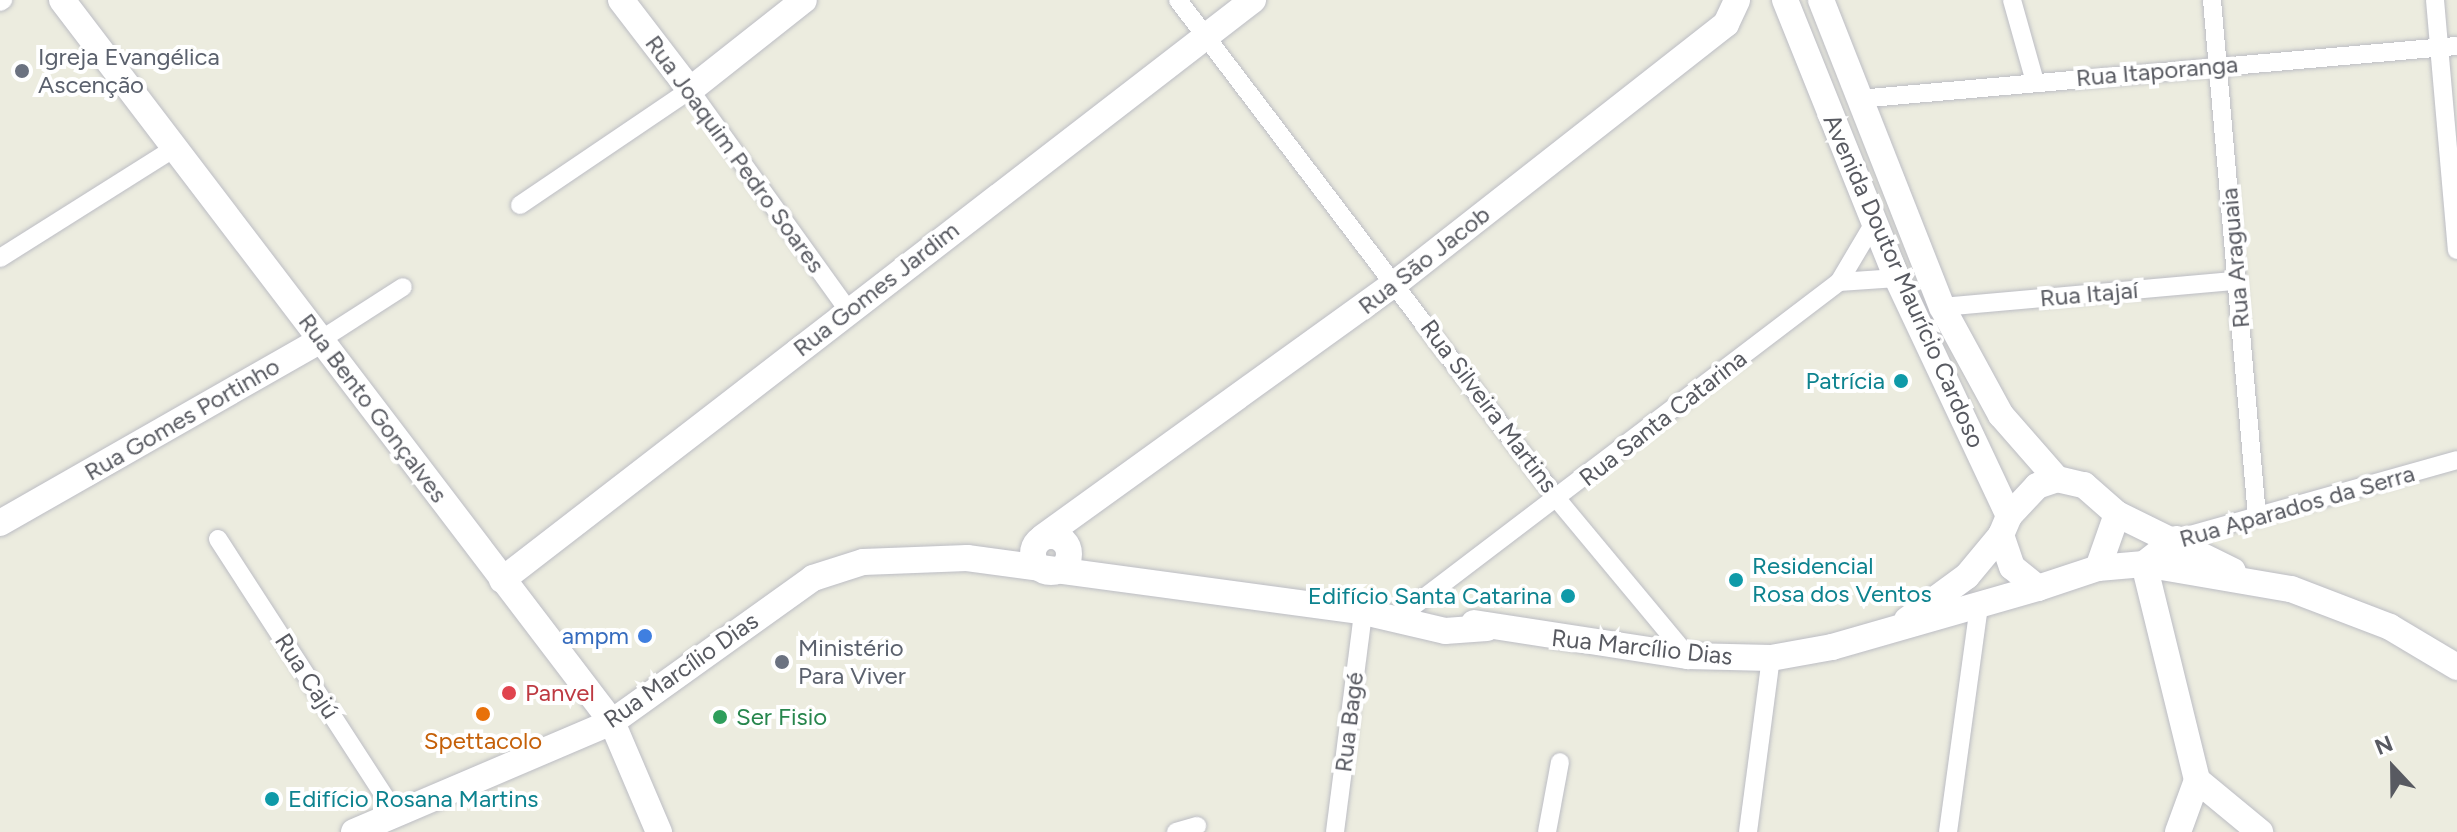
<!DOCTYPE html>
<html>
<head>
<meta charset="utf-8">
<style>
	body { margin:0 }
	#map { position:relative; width:2457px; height:832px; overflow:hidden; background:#ececdf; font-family:Figtree,sans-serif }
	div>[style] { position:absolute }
	.roads { filter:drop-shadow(0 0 2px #bcbdc4) drop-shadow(0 0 2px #bcbdc4) }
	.street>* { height:18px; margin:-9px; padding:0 9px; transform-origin:9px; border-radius:9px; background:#fff }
	.secondary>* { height:26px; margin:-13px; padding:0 13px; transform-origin:13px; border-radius:13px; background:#fff }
	.secondary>.ring { margin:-13px; padding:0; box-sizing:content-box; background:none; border:26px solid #fff; border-radius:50% }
	.dots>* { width:22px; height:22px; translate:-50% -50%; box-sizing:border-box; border:4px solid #fff; border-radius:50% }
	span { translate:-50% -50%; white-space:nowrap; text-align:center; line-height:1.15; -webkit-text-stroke:8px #fff; paint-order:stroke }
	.worship-label { font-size:24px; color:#5b616d }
	.left { translate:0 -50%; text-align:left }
	.street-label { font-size:24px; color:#585a61 }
	.culture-label { font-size:24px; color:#0d838f }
	.right { translate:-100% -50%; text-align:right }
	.shop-label { font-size:24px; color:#366cbe }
	.health-label { font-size:24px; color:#be3a42 }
	.leisure-label { font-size:24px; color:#27864d }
	.food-label { font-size:24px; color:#c56008 }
	.north { position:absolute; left:2353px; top:728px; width:80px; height:80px; -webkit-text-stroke:6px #fff; paint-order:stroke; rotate:338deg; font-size:22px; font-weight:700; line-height:32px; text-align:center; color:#585a61 }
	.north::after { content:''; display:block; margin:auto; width:28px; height:36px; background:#585a61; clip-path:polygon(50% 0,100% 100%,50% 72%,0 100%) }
</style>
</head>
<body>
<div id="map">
	<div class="roads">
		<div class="street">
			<div style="left:1178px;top:0;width:627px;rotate:52.78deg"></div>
			<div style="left:1557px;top:499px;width:204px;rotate:50.2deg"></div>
			<div style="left:2012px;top:0;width:85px;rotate:74.3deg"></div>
			<div style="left:2212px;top:0;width:518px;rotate:85.02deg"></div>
			<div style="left:2435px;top:0;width:251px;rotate:85deg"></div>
			<div style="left:0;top:2px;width:4px;rotate:-34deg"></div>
			<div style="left:1858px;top:99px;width:601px;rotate:-5.06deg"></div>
			<div style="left:520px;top:205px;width:205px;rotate:-34.1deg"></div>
			<div style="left:690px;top:90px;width:271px;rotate:54.3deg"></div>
			<div style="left:0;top:258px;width:207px;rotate:-32.2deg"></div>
			<div style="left:1839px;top:282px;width:58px;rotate:-3.9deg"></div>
			<div style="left:1942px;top:307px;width:295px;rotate:-5.1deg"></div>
			<div style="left:322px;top:339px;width:96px;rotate:-32.7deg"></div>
			<div style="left:218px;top:539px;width:328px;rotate:57.1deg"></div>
			<div style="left:2176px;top:539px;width:292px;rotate:-15.7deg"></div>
			<div style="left:1408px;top:610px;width:542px;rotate:-37.27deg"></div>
			<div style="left:1839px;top:282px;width:69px;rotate:-59.3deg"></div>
			<div style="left:1176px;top:832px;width:22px;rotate:-16deg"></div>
			<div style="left:1335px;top:832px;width:221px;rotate:-82.7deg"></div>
			<div style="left:1547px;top:832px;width:71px;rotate:-79.5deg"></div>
			<div style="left:1748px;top:832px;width:176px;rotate:-82.5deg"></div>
			<div style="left:1948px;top:832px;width:228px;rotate:-82.2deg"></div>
		</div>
		<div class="secondary">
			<div style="left:62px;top:0;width:908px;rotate:52.7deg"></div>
			<div style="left:612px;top:722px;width:120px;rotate:66.9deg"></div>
			<div style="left:621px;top:0;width:113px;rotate:52.5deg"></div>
			<div style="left:690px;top:90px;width:145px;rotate:-38.3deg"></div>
			<div style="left:1785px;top:0;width:300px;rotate:68.1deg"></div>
			<div style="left:1897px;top:278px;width:263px;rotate:64.8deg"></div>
			<div style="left:1821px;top:0;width:330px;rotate:68.5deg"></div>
			<div style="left:1942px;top:307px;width:123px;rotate:61.4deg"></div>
			<div style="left:2001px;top:415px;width:85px;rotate:48.8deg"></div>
			<div style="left:2057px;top:479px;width:28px;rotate:13deg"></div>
			<div style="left:2084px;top:485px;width:44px;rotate:41.3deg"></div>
			<div style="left:2117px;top:514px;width:57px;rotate:109.4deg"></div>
			<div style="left:2098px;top:568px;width:63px;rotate:161.6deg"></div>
			<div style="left:2038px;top:588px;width:33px;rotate:-141deg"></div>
			<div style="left:2012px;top:567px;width:34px;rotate:-109deg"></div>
			<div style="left:2001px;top:535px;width:21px;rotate:-67deg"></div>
			<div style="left:2009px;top:516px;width:41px;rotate:-47deg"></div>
			<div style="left:2037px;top:486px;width:21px;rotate:-19deg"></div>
			<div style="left:2117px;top:514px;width:129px;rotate:26.2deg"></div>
			<div style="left:0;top:523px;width:371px;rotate:-29.7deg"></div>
			<div class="ring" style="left:1033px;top:536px;width:10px;height:10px"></div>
			<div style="left:1043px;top:537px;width:436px;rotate:-35.8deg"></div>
			<div style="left:1397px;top:282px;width:418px;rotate:-38.1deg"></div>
			<div style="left:1726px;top:24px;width:26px;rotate:-65deg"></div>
			<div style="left:2176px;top:539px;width:41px;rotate:142deg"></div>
			<div style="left:2144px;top:564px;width:222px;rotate:76.2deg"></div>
			<div style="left:2197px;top:780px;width:82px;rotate:39.5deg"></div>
			<div style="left:2098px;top:568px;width:46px;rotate:-5deg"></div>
			<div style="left:2144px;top:564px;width:149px;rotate:9.7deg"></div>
			<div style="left:2291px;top:589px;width:106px;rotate:21deg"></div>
			<div style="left:2390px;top:627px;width:78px;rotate:30.8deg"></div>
			<div style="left:502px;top:580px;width:949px;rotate:-37.68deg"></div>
			<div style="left:1907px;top:620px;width:74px;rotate:-36.3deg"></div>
			<div style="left:1967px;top:576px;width:53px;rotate:-50.3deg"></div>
			<div style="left:1474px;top:623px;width:217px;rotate:8.8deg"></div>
			<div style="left:1688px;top:656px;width:83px;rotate:1.4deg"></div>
			<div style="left:1771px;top:658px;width:62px;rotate:-10.2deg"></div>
			<div style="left:1832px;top:647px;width:214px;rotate:-16deg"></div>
			<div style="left:354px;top:832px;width:280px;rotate:-23.1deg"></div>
			<div style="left:612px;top:722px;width:247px;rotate:-35.6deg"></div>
			<div style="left:813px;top:578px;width:52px;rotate:-17.7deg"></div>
			<div style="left:863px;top:562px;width:104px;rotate:-2.2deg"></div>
			<div style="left:967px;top:558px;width:397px;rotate:7.7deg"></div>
			<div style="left:1360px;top:611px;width:87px;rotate:13.2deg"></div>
			<div style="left:1445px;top:631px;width:42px;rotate:-4.1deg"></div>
			<div style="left:2178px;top:832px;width:55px;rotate:-69.9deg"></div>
		</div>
	</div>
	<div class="dots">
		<div style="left:22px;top:71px;background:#6b7280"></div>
		<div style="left:1901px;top:381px;background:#0f9aa8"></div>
		<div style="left:1736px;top:580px;background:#0f9aa8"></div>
		<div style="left:1568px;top:596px;background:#0f9aa8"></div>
		<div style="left:645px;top:636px;background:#3f7fe0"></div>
		<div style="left:782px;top:662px;background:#6b7280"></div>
		<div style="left:509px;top:693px;background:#e0444e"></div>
		<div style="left:483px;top:714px;background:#e8710a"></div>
		<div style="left:720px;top:717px;background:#2e9e5b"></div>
		<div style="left:272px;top:799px;background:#0f9aa8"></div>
	</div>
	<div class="worship-label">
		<span class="left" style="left:38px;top:71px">Igreja Evangélica<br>Ascenção</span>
		<span class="left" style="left:798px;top:662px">Ministério<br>Para Viver</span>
	</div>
	<div class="street-label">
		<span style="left:2157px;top:71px;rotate:-5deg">Rua Itaporanga</span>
		<span style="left:735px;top:154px;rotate:54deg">Rua Joaquim Pedro Soares</span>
		<span style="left:2235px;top:258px;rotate:-95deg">Rua Araguaia</span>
		<span style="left:1424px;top:260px;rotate:-38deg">Rua São Jacob</span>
		<span style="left:1904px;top:281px;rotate:66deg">Avenida Doutor Maurício Cardoso</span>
		<span style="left:876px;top:289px;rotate:-38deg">Rua Gomes Jardim</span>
		<span style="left:2089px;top:294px;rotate:-5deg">Rua Itajaí</span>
		<span style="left:1489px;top:406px;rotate:53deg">Rua Silveira Martins</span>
		<span style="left:373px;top:408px;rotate:53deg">Rua Bento Gonçalves</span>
		<span style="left:1663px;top:418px;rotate:-38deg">Rua Santa Catarina</span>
		<span style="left:182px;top:419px;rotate:-30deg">Rua Gomes Portinho</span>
		<span style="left:2297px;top:506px;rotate:-16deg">Rua Aparados da Serra</span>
		<span style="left:1642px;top:647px;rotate:6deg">Rua Marcílio Dias</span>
		<span style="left:681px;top:670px;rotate:-35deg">Rua Marcílio Dias</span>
		<span style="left:307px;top:676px;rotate:57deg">Rua Cajú</span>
		<span style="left:1349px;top:722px;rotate:-83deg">Rua Bagé</span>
	</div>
	<div class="culture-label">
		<span class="right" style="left:1885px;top:381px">Patrícia</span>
		<span class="left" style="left:1752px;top:580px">Residencial<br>Rosa dos Ventos</span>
		<span class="right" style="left:1552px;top:596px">Edifício Santa Catarina</span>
		<span class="left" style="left:288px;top:799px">Edifício Rosana Martins</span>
	</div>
	<div class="shop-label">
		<span class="right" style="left:629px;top:636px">ampm</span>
	</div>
	<div class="health-label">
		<span class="left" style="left:525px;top:693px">Panvel</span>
	</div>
	<div class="leisure-label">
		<span class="left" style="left:736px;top:717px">Ser Fisio</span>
	</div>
	<div class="food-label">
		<span style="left:483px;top:741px">Spettacolo</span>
	</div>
	<div class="north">N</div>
</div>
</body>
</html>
